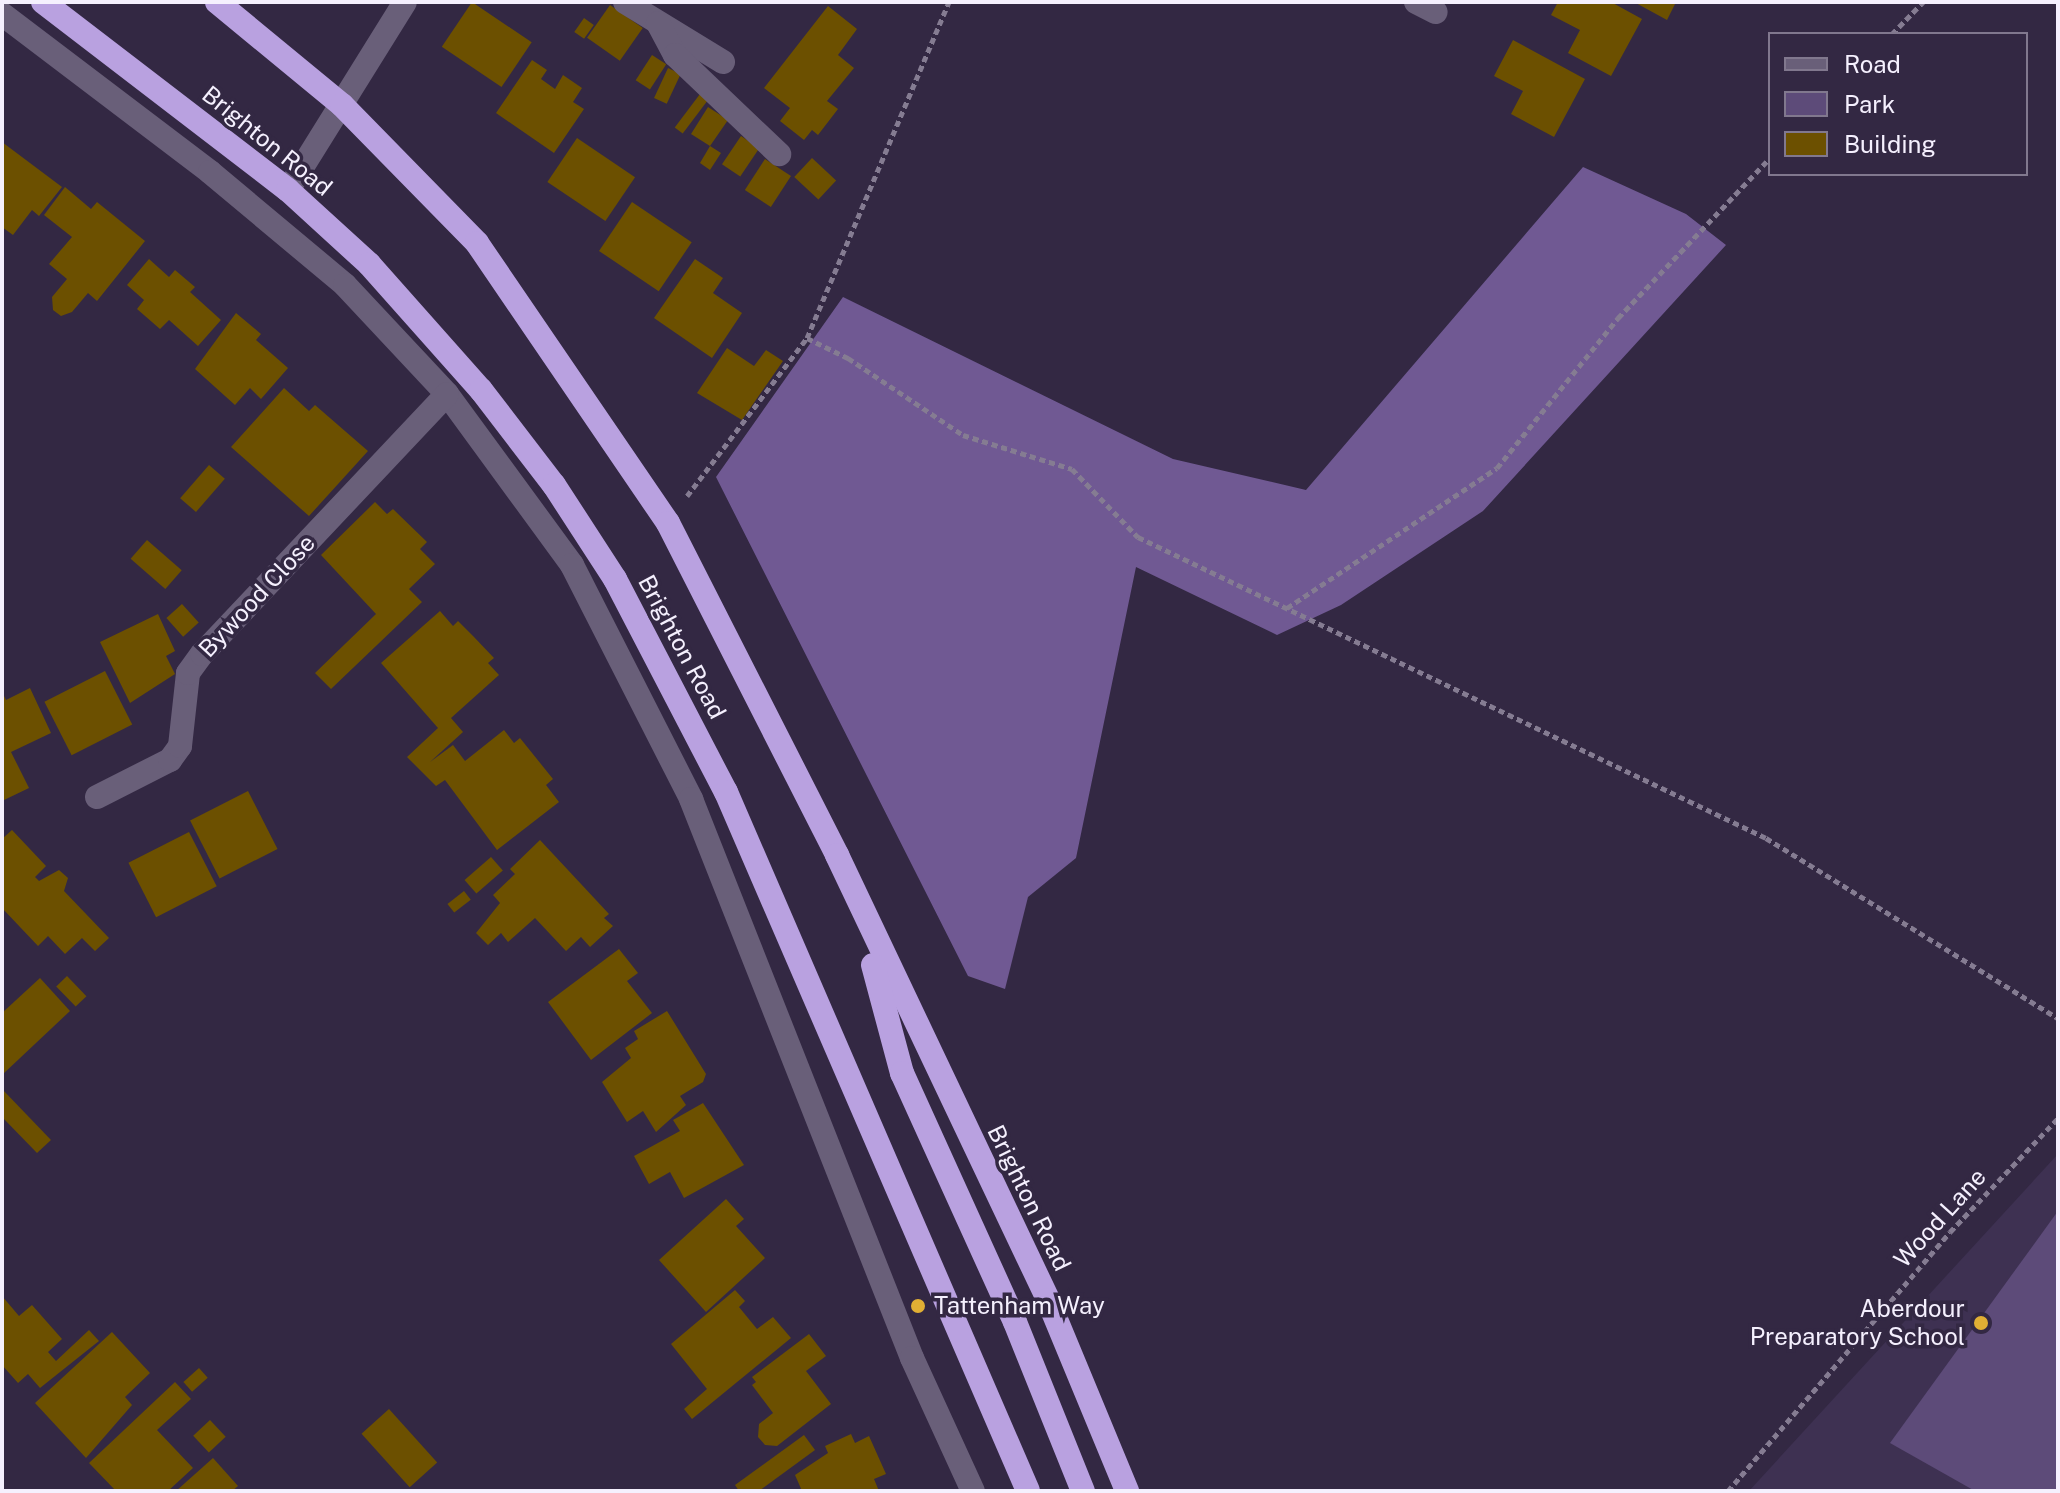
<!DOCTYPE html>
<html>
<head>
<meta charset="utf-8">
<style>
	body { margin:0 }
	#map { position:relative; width:2060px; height:1493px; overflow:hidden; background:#332843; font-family:"Public Sans",sans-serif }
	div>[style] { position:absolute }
	.built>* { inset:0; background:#3e3152 }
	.green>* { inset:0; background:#5d4b79 }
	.forest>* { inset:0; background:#705993 }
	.building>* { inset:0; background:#6c5000; transform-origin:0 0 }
	.path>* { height:5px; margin-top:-2.5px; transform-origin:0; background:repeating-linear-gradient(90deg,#857c92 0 6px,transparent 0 10px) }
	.minor>* { height:24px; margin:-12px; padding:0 12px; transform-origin:12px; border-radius:12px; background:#695f79 }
	.highway>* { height:24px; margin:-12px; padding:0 12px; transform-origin:12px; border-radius:12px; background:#b9a1e0 }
	.dots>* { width:22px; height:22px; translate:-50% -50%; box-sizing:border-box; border:4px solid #332843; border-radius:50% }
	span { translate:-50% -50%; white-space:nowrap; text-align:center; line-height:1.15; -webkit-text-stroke:7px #332843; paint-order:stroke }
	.street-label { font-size:24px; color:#f5f0fe }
	.poi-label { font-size:24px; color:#f5f0fe }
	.left { translate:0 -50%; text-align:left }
	.right { translate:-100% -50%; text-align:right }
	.frame { position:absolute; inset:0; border:4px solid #f5f0fe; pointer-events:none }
	.legend { position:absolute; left:1768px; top:32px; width:260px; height:144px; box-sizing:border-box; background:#332843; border:2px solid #81788e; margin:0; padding:10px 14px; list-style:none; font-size:24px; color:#f5f0fe }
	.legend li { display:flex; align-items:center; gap:16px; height:40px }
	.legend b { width:40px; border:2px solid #81788e }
</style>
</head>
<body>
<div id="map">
	<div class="built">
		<div style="clip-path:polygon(2058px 1154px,2058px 1491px,1749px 1491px)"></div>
	</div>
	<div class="green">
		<div style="clip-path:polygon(2058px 1211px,2058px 1491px,1975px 1491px,1890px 1443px)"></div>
	</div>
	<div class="forest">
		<div style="clip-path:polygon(1583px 167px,1686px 214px,1726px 245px,1483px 511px,1341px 605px,1277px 635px,1136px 567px,1076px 858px,1028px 897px,1005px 989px,968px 976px,716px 477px,843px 297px,1173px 459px,1306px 490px)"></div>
	</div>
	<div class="building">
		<div style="left:472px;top:2px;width:72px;height:54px;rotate:34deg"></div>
		<div style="clip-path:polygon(1558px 2px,1611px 2px,1642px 19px,1611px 76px,1568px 53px,1580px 30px,1551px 15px)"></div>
		<div style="clip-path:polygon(1634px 2px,1676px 2px,1667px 20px)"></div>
		<div style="left:610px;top:5px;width:40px;height:40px;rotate:35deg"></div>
		<div style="clip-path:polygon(828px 6px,857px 29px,838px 55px,854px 68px,827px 101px,838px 109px,818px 135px,812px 130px,804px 140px,780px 121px,790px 108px,764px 88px)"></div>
		<div style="left:584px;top:18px;width:12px;height:17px;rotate:35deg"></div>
		<div style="clip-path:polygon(1513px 40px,1585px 79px,1554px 137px,1511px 114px,1523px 91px,1494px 76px)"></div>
		<div style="left:652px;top:55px;width:17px;height:30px;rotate:33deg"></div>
		<div style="clip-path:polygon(532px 60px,547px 70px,541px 79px,555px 89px,563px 75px,582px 88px,573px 102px,584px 109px,554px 153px,496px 113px)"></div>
		<div style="left:668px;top:68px;width:14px;height:33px;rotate:25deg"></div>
		<div style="left:700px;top:94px;width:10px;height:42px;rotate:37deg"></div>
		<div style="clip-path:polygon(708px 107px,728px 120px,710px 146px,721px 153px,710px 170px,700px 163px,710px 146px,691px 134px)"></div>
		<div style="left:741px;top:136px;width:22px;height:34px;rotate:34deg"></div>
		<div style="left:577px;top:138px;width:70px;height:53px;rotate:34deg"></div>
		<div style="clip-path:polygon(2px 142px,62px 187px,39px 216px,32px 210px,13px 235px,2px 227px)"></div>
		<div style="left:812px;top:158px;width:33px;height:26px;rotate:43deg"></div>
		<div style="left:765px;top:159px;width:31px;height:37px;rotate:33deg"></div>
		<div style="clip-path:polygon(65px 187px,91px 209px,97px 202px,145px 241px,97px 301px,88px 293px,72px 312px,61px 316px,53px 310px,52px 297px,67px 279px,49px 264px,72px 237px,44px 215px)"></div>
		<div style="left:632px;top:202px;width:72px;height:59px;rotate:34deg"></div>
		<div style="clip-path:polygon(149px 259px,169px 277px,175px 270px,195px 287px,190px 292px,221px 320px,198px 346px,169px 320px,160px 329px,137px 309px,144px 300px,127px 285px)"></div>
		<div style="clip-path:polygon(695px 259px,723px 278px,713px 293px,742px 313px,712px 358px,654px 318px)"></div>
		<div style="clip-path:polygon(236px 313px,261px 334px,256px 340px,288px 368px,261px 399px,250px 388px,235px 405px,195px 369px)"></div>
		<div style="clip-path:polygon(727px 348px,754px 366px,766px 350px,783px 361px,742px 420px,697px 393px)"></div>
		<div style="clip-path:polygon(284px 388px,309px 411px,315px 405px,368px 451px,309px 516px,231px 447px)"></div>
		<div style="left:209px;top:465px;width:21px;height:44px;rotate:41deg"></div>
		<div style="clip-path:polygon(375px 502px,387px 514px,393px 509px,427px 542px,420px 549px,435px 564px,409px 589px,422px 602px,331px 689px,315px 673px,376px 614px,321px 555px)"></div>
		<div style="left:147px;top:540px;width:46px;height:25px;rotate:41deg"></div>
		<div style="left:182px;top:604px;width:25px;height:21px;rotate:48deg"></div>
		<div style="clip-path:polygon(440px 611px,453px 626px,458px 621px,474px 637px,494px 658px,488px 663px,499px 675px,451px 718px,463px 732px,430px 762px,453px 745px,465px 761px,504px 730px,514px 743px,520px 738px,553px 779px,546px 785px,559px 802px,497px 850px,445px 780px,436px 786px,407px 757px,438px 728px,381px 663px)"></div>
		<div style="clip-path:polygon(158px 614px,175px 651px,166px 656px,175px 674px,130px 703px,100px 642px)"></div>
		<div style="left:105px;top:671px;width:60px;height:68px;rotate:63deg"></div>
		<div style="clip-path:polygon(30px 688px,51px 733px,11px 752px,29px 788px,2px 801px,2px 692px,6px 700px)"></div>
		<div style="left:248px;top:791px;width:65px;height:65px;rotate:63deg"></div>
		<div style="clip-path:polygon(12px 830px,46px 866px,35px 877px,39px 881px,59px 870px,68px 878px,64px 891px,109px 938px,95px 951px,82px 938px,65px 954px,48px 936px,38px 946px,2px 908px,2px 839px)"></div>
		<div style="left:189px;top:832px;width:61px;height:68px;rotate:63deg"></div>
		<div style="clip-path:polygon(540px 840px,609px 914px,604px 918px,613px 926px,590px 947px,581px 937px,566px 951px,535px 918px,508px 942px,501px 933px,488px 945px,476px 933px,500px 903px,493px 895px,515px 874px,510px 869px)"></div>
		<div style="left:491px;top:857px;width:18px;height:35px;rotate:49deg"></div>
		<div style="left:464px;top:891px;width:11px;height:21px;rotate:52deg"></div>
		<div style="clip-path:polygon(619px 949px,638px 973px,627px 981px,652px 1013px,591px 1060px,548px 1002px)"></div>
		<div style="left:67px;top:976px;width:28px;height:15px;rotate:46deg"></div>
		<div style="clip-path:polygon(40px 978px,70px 1011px,2px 1075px,2px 1013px)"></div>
		<div style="clip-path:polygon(667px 1011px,706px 1074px,703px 1082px,680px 1096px,686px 1105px,656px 1132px,643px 1111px,627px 1122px,602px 1082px,631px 1058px,625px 1048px,638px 1039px,634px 1031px)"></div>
		<div style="clip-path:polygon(2px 1089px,51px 1140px,37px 1153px,2px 1117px)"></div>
		<div style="clip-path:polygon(703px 1103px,744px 1165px,684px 1198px,670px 1172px,649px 1184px,634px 1156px,680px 1131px,673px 1120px)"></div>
		<div style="clip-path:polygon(726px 1199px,744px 1219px,736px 1226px,765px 1258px,706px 1312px,659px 1260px)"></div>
		<div style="clip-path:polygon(735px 1290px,745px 1301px,739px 1307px,757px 1329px,773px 1317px,791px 1338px,692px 1419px,684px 1409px,707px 1389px,671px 1344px)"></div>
		<div style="clip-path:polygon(2px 1296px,19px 1316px,32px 1305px,62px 1339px,48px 1352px,56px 1361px,89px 1330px,99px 1341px,40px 1388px,28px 1374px,18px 1383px,2px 1365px)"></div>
		<div style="clip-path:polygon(112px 1332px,150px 1373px,125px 1397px,132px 1405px,86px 1458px,35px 1403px)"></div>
		<div style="clip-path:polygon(809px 1334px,826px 1356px,806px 1371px,831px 1404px,777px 1446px,765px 1445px,758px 1437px,759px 1424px,773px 1413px,752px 1385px,756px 1382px,752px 1377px)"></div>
		<div style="left:199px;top:1368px;width:13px;height:21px;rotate:48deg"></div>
		<div style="clip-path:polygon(175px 1382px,191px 1399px,157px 1430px,193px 1468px,168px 1491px,116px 1491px,89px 1463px)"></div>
		<div style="left:389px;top:1409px;width:72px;height:37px;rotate:48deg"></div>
		<div style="left:210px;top:1420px;width:23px;height:23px;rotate:47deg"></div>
		<div style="clip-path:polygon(851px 1434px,855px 1443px,869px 1436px,886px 1474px,874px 1479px,879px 1491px,802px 1491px,795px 1475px,828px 1453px,825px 1446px)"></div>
		<div style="clip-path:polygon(804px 1435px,815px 1450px,759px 1491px,739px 1491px,735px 1485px)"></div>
		<div style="clip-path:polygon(213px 1458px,238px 1486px,232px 1491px,176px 1491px)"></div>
	</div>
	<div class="path">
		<div style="left:1892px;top:34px;width:45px;rotate:-45.9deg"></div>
		<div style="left:807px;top:338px;width:46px;rotate:26deg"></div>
		<div style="left:848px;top:358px;width:138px;rotate:33.8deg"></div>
		<div style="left:963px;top:435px;width:114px;rotate:17.3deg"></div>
		<div style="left:1072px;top:469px;width:95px;rotate:45.9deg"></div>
		<div style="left:1138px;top:537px;width:696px;rotate:25.61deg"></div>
		<div style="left:1766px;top:838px;width:343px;rotate:31.7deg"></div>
		<div style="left:687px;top:496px;width:198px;rotate:-52.8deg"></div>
		<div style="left:807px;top:338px;width:365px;rotate:-67.1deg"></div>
		<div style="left:1287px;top:608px;width:252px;rotate:-33.7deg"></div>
		<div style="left:1497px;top:468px;width:193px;rotate:-51.1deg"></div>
		<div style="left:1618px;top:318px;width:221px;rotate:-46.5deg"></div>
		<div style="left:1728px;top:1491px;width:341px;rotate:-49.4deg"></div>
		<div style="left:1950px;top:1232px;width:157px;rotate:-46.5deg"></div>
	</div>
	<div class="minor">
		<div style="left:625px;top:2px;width:115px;rotate:31.5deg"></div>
		<div style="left:1416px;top:2px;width:22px;rotate:27deg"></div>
		<div style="left:2px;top:14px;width:261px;rotate:37.2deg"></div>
		<div style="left:210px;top:172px;width:176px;rotate:39.9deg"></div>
		<div style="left:345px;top:285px;width:149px;rotate:46.9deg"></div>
		<div style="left:447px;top:394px;width:212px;rotate:53.8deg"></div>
		<div style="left:572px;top:565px;width:263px;rotate:63deg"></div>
		<div style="left:691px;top:799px;width:601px;rotate:68.43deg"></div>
		<div style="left:912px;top:1358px;width:146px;rotate:65.4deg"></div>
		<div style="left:658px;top:23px;width:36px;rotate:62deg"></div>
		<div style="left:675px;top:55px;width:144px;rotate:43.6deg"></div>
		<div style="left:288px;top:190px;width:221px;rotate:-58.1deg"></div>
		<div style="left:97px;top:797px;width:82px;rotate:-26.9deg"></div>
		<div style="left:170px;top:760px;width:17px;rotate:-54deg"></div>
		<div style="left:180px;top:746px;width:73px;rotate:-83.7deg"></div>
		<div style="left:188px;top:673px;width:24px;rotate:-54deg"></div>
		<div style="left:202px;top:654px;width:357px;rotate:-46.7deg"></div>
	</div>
	<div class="highway">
		<div style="left:43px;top:2px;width:309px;rotate:37.5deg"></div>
		<div style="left:288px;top:190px;width:110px;rotate:42.4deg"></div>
		<div style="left:369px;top:264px;width:169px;rotate:48.4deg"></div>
		<div style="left:481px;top:390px;width:120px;rotate:52.5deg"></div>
		<div style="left:554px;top:485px;width:112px;rotate:57deg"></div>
		<div style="left:615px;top:579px;width:240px;rotate:62.5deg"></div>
		<div style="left:726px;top:792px;width:761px;rotate:66.63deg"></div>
		<div style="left:217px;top:2px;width:162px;rotate:39.5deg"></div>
		<div style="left:342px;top:105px;width:193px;rotate:45.6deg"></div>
		<div style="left:477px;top:243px;width:339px;rotate:55.7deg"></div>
		<div style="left:668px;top:523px;width:373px;rotate:63deg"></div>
		<div style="left:837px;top:855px;width:492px;rotate:64.6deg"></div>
		<div style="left:1048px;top:1300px;width:207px;rotate:67.5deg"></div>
		<div style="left:873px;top:965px;width:112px;rotate:75deg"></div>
		<div style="left:902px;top:1073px;width:273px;rotate:65.6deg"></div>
		<div style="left:1015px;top:1322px;width:182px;rotate:68.1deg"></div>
	</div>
	<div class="dots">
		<div style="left:918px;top:1306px;background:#e1af34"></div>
		<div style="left:1981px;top:1323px;background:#e1af34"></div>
	</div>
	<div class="street-label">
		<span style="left:267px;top:141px;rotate:39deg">Brighton Road</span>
		<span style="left:257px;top:596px;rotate:-47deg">Bywood Close</span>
		<span style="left:682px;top:647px;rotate:62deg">Brighton Road</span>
		<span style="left:1029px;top:1198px;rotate:64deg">Brighton Road</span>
		<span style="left:1940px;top:1218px;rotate:-48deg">Wood Lane</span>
	</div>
	<div class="poi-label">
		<span class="left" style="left:934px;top:1306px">Tattenham Way</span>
		<span class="right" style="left:1965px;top:1323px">Aberdour<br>Preparatory School</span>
	</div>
	<div class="frame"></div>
	<ul class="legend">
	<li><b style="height:10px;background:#695f79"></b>Road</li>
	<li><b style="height:22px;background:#5d4b79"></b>Park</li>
	<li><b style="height:22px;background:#6c5000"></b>Building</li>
	</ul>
</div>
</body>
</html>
